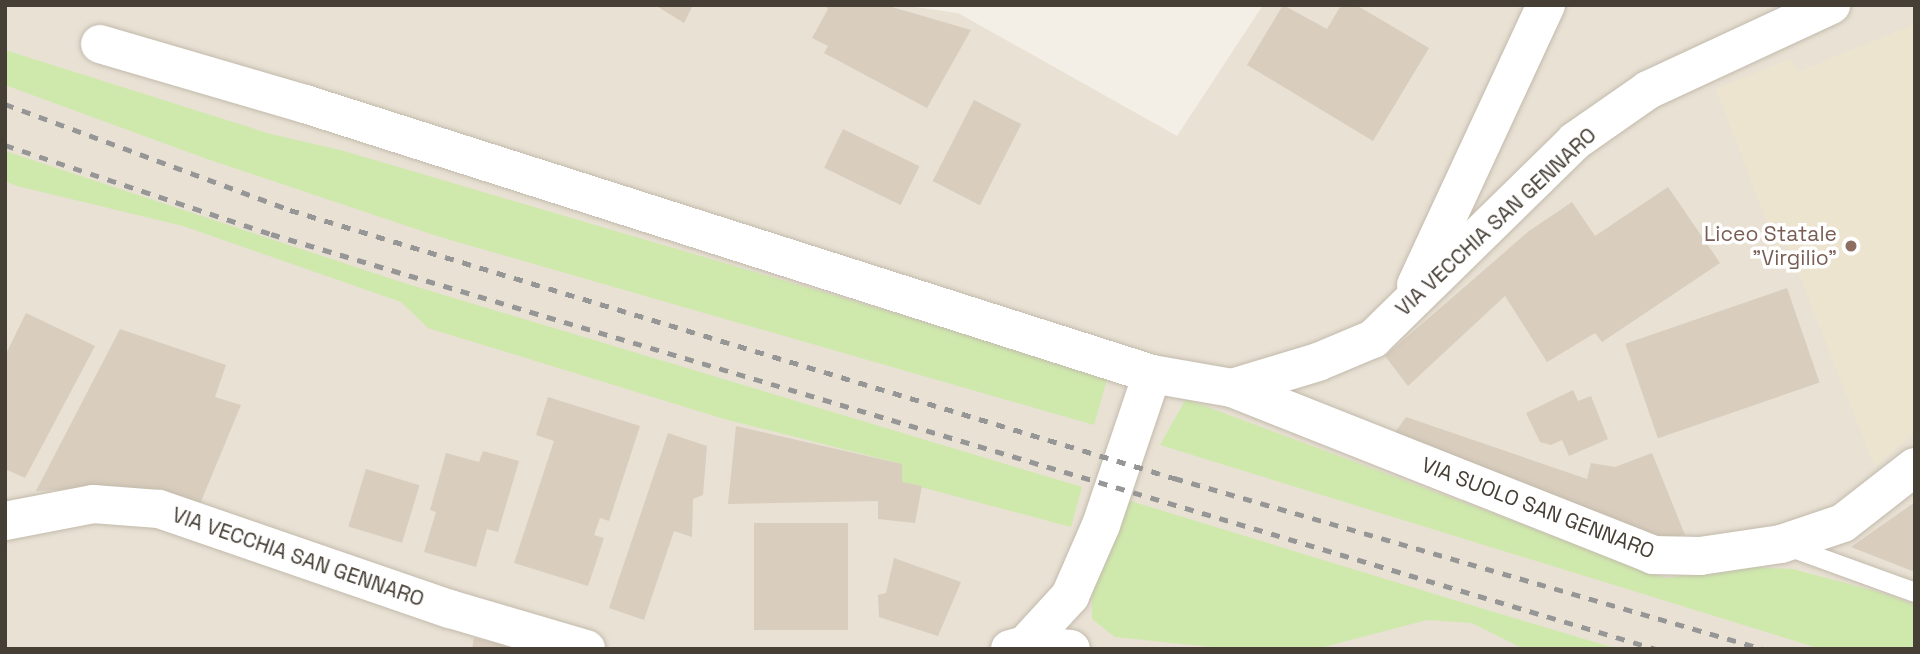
<!DOCTYPE html>
<html>
<head>
<meta charset="utf-8">
<style>
	body { margin:0 }
	#map { position:relative; width:1920px; height:654px; overflow:hidden; background:#f4efe6; font-family:"Space Grotesk",sans-serif }
	div>[style] { position:absolute }
	.residential>* { inset:0; background:#e8e1d4 }
	.education>* { inset:0; background:#ede4cf }
	.green>* { inset:0; background:#cfe9ad }
	.building>* { inset:0; background:#d9cdbe; transform-origin:0 0 }
	.roads { filter:drop-shadow(0 0 2px #c2baab) drop-shadow(0 0 2px #c2baab) }
	.lane>* { height:19px; margin:-9.5px; padding:0 9.5px; transform-origin:9.5px; border-radius:9.5px; background:#fff }
	.street>* { height:38px; margin:-19px; padding:0 19px; transform-origin:19px; border-radius:19px; background:#fff }
	.rail>* { height:5px; margin-top:-2.5px; transform-origin:0; background:repeating-linear-gradient(90deg,#969696 0 9px,transparent 0 18px) }
	.dots>* { width:19px; height:19px; translate:-50% -50%; box-sizing:border-box; border:4px solid #fff; border-radius:50% }
	span { translate:-50% -50%; white-space:nowrap; text-align:center; line-height:1.15; -webkit-text-stroke:7px #fff; paint-order:stroke }
	.street-label { font-size:21px; color:#463f35 }
	.education-label { font-size:21px; color:#785e54 }
	.right { translate:-100% -50%; text-align:right }
	.frame { position:absolute; inset:0; border:7px solid #463f35; pointer-events:none }
</style>
</head>
<body>
<div id="map">
	<div class="residential">
		<div style="clip-path:polygon(5px 5px,901px 5px,958px 13px,1177px 136px,1263px 5px,1915px 5px,1915px 649px,5px 649px)"></div>
	</div>
	<div class="education">
		<div style="clip-path:polygon(1915px 24px,1915px 431px,1875px 467px,1787px 244px,1777px 248px,1716px 89px,1790px 59px,1798px 72px)"></div>
	</div>
	<div class="green">
		<div style="clip-path:polygon(5px 50px,271px 134px,344px 151px,1108px 376px,1094px 425px,440px 237px,207px 159px,5px 85px)"></div>
		<div style="clip-path:polygon(5px 151px,404px 283px,1082px 487px,1071px 527px,902px 482px,902px 464px,724px 419px,428px 328px,401px 302px,183px 226px,17px 186px,5px 181px)"></div>
		<div style="clip-path:polygon(1186px 399px,1666px 578px,1750px 567px,1793px 569px,1879px 592px,1915px 605px,1915px 649px,1821px 649px,1160px 445px)"></div>
		<div style="clip-path:polygon(1124px 499px,1464px 603px,1618px 649px,1524px 649px,1472px 623px,1427px 620px,1316px 649px,1231px 649px,1115px 637px,1092px 619px,1092px 589px)"></div>
	</div>
	<div class="building">
		<div style="clip-path:polygon(655px 5px,693px 5px,684px 23px)"></div>
		<div style="clip-path:polygon(824px 5px,885px 5px,971px 30px,927px 108px,824px 53px,828px 46px,812px 38px,828px 9px)"></div>
		<div style="clip-path:polygon(1283px 5px,1327px 29px,1341px 5px,1356px 5px,1429px 48px,1373px 141px,1247px 65px)"></div>
		<div style="left:974px;top:100px;width:53px;height:91px;rotate:27deg"></div>
		<div style="left:843px;top:129px;width:85px;height:43px;rotate:26deg"></div>
		<div style="clip-path:polygon(1668px 187px,1720px 263px,1602px 342px,1595px 333px,1547px 362px,1505px 296px,1408px 386px,1385px 356px,1529px 231px,1572px 202px,1595px 236px)"></div>
		<div style="left:1787px;top:288px;width:100px;height:171px;rotate:71deg"></div>
		<div style="clip-path:polygon(26px 313px,95px 346px,25px 478px,5px 469px,5px 356px)"></div>
		<div style="clip-path:polygon(120px 329px,226px 365px,215px 397px,241px 405px,200px 504px,120px 486px,36px 491px)"></div>
		<div style="clip-path:polygon(1573px 390px,1578px 401px,1591px 396px,1608px 439px,1569px 456px,1562px 440px,1551px 445px,1540px 442px,1526px 413px)"></div>
		<div style="clip-path:polygon(548px 397px,640px 426px,609px 521px,600px 518px,594px 535px,604px 538px,588px 586px,514px 563px,554px 441px,536px 435px)"></div>
		<div style="clip-path:polygon(1406px 417px,1587px 479px,1591px 463px,1615px 467px,1652px 453px,1685px 535px,1660px 538px,1389px 441px)"></div>
		<div style="clip-path:polygon(736px 426px,902px 464px,902px 482px,922px 486px,915px 523px,878px 519px,878px 501px,728px 504px)"></div>
		<div style="clip-path:polygon(668px 433px,707px 446px,703px 495px,693px 499px,692px 537px,674px 531px,644px 620px,609px 608px)"></div>
		<div style="clip-path:polygon(483px 451px,519px 461px,498px 532px,487px 529px,476px 567px,424px 552px,436px 512px,430px 510px,446px 453px,479px 462px)"></div>
		<div style="left:366px;top:469px;width:56px;height:60px;rotate:17deg"></div>
		<div style="clip-path:polygon(1915px 502px,1915px 572px,1851px 547px)"></div>
		<div style="left:754px;top:523px;width:94px;height:107px"></div>
		<div style="clip-path:polygon(894px 558px,961px 582px,938px 636px,879px 617px,878px 595px,886px 593px)"></div>
		<div style="clip-path:polygon(474px 638px,506px 645px,505px 649px,472px 649px)"></div>
	</div>
	<div class="roads">
		<div class="lane">
			<div style="left:1785px;top:545px;width:138px;rotate:19.9deg"></div>
		</div>
		<div class="street">
			<div style="left:100px;top:44px;width:214px;rotate:16.3deg"></div>
			<div style="left:305px;top:104px;width:889px;rotate:17.68deg"></div>
			<div style="left:1152px;top:374px;width:81px;rotate:9.9deg"></div>
			<div style="left:1232px;top:388px;width:453px;rotate:21.6deg"></div>
			<div style="left:1653px;top:555px;width:47px;rotate:1.2deg"></div>
			<div style="left:1700px;top:556px;width:82px;rotate:-8.4deg"></div>
			<div style="left:1781px;top:544px;width:65px;rotate:-18.7deg"></div>
			<div style="left:1843px;top:523px;width:91px;rotate:-37.9deg"></div>
			<div style="left:1416px;top:285px;width:309px;rotate:-65.1deg"></div>
			<div style="left:1232px;top:388px;width:90px;rotate:-16.8deg"></div>
			<div style="left:1318px;top:362px;width:60px;rotate:-22.7deg"></div>
			<div style="left:1373px;top:339px;width:283px;rotate:-44.4deg"></div>
			<div style="left:1575px;top:141px;width:89px;rotate:-34.9deg"></div>
			<div style="left:1648px;top:90px;width:202px;rotate:-24.9deg"></div>
			<div style="left:5px;top:521px;width:90px;rotate:-10.9deg"></div>
			<div style="left:93px;top:504px;width:66px;rotate:4.3deg"></div>
			<div style="left:159px;top:509px;width:308px;rotate:19deg"></div>
			<div style="left:450px;top:609px;width:142px;rotate:16.4deg"></div>
			<div style="left:1025px;top:645px;width:46px;rotate:5deg"></div>
			<div style="left:1010px;top:649px;width:16px;rotate:-15deg"></div>
			<div style="left:1025px;top:645px;width:67px;rotate:-47.4deg"></div>
			<div style="left:1070px;top:596px;width:77px;rotate:-66.4deg"></div>
			<div style="left:1101px;top:525px;width:159px;rotate:-71.3deg"></div>
		</div>
	</div>
	<div class="rail">
		<div style="left:5px;top:104px;width:304px;rotate:20.4deg"></div>
		<div style="left:290px;top:210px;width:924px;rotate:16.87deg"></div>
		<div style="left:1174px;top:478px;width:613px;rotate:16.19deg"></div>
		<div style="left:5px;top:145px;width:280px;rotate:18.5deg"></div>
		<div style="left:271px;top:234px;width:1446px;rotate:16.68deg"></div>
	</div>
	<div class="dots">
		<div style="left:1851px;top:246px;background:#8d6e63"></div>
	</div>
	<div class="street-label">
		<span style="left:1496px;top:222px;rotate:-43deg">VIA VECCHIA SAN GENNARO</span>
		<span style="left:1538px;top:508px;rotate:21deg">VIA SUOLO SAN GENNARO</span>
		<span style="left:298px;top:557px;rotate:19deg">VIA VECCHIA SAN GENNARO</span>
	</div>
	<div class="education-label">
		<span class="right" style="left:1837px;top:246px">Liceo Statale<br>"Virgilio"</span>
	</div>
	<div class="frame"></div>
</div>
</body>
</html>
